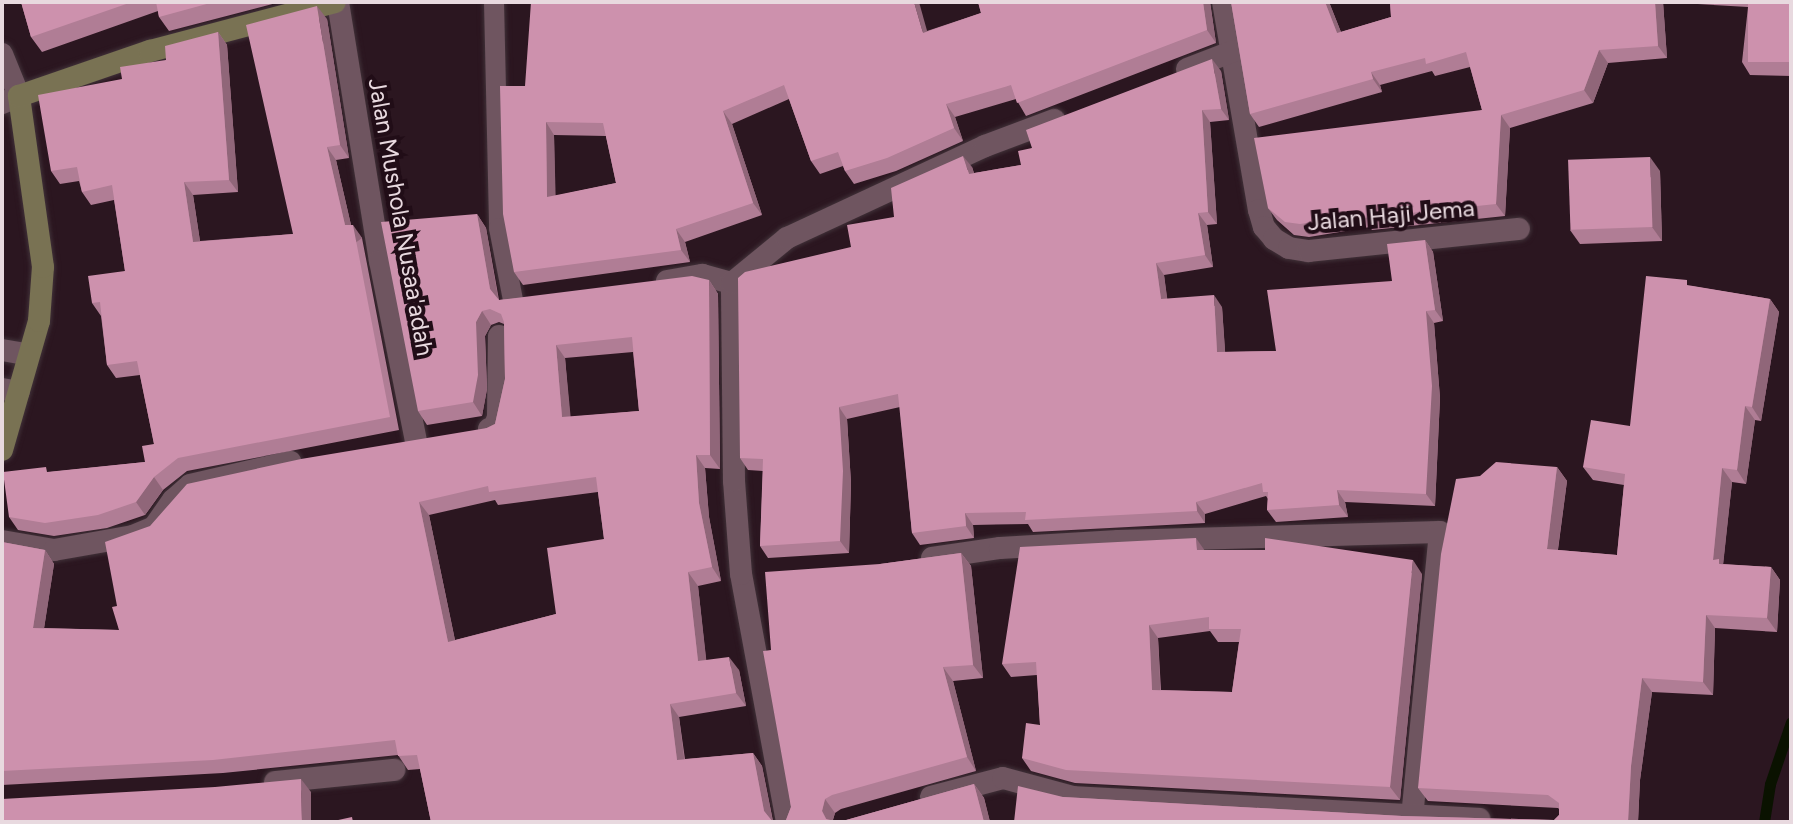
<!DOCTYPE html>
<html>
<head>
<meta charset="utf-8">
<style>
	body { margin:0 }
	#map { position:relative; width:1793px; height:824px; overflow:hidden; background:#2b1620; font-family:Figtree,sans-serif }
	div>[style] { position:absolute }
	.stream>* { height:11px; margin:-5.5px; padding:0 5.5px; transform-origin:5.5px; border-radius:5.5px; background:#0a1200 }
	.roads { filter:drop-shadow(0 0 2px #413239) drop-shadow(0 0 2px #413239) }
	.service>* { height:20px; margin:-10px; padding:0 10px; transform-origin:10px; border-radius:10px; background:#6f5560 }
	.minor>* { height:22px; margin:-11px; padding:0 11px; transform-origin:11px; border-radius:11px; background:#6f5560 }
	.tertiary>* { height:22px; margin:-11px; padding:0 11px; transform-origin:11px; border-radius:11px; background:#6f5560 }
	.secondary>* { height:22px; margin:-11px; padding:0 11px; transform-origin:11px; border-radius:11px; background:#797253 }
	.wall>* { inset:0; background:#b07d95 }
	.shaded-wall>* { inset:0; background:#906679; transform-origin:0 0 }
	.building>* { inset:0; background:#cd91ad; transform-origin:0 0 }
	span { translate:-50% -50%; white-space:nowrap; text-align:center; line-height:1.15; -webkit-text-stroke:8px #210d17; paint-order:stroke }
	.street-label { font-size:24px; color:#e8d9df }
	.frame { position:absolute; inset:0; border:4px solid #e8d9df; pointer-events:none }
</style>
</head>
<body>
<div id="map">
	<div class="stream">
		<div style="left:1764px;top:822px;width:38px;rotate:-81deg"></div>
		<div style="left:1770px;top:784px;width:65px;rotate:-71.3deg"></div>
	</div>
	<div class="roads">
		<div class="service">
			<div style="left:494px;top:2px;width:226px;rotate:88.7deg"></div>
			<div style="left:499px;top:228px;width:73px;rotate:79deg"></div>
		</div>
		<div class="minor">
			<div style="left:338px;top:2px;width:262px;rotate:80.8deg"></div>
			<div style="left:380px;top:261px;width:184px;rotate:78.7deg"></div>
			<div style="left:1223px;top:2px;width:211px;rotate:80.2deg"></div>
			<div style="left:1259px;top:210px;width:18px;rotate:74deg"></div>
			<div style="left:1264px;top:227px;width:16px;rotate:50deg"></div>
			<div style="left:1274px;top:239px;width:17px;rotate:31deg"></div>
			<div style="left:1289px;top:248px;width:20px;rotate:9deg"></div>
			<div style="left:1309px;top:251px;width:211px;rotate:-6deg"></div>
			<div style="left:1187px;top:69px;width:50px;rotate:-21deg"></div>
			<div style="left:2px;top:103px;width:18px;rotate:-22deg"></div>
			<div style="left:667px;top:281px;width:36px;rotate:-10deg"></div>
			<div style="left:702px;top:275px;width:31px;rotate:15deg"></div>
			<div style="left:2px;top:350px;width:27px;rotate:10deg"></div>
			<div style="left:2px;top:389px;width:17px;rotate:10deg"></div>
			<div style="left:489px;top:429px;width:5px;rotate:-11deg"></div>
			<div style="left:494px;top:428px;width:12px;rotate:-70deg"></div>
			<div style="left:498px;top:417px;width:81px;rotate:-89.3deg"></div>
			<div style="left:2px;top:541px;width:53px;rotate:9.8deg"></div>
			<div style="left:54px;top:550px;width:80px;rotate:-10deg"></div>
			<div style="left:133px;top:536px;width:23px;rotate:-23deg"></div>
			<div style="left:154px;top:527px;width:33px;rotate:-55deg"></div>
			<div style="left:173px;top:500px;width:23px;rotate:-41deg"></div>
			<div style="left:190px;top:485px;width:103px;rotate:-13deg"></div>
			<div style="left:932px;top:558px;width:69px;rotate:-8.4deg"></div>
			<div style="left:1000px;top:548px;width:118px;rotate:-3.4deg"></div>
			<div style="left:1118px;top:541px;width:322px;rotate:-1.6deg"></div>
			<div style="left:1440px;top:532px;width:285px;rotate:95.6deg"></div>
			<div style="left:275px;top:782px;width:120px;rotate:-5.8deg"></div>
			<div style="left:931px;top:797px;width:74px;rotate:-14.8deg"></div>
			<div style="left:1003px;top:778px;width:73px;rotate:15.2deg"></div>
			<div style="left:1073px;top:797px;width:407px;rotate:3.1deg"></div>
			<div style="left:787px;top:822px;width:252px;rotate:-100.5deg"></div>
			<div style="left:741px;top:574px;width:93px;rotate:-94.3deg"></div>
			<div style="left:734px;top:481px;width:198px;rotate:-90.6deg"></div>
			<div style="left:732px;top:283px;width:71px;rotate:-39.3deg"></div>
			<div style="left:787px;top:238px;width:218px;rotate:-24.9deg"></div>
			<div style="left:985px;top:146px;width:74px;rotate:-20.6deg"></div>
		</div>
		<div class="tertiary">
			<div style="left:2px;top:54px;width:45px;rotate:68deg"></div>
		</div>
		<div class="secondary">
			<div style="left:2px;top:450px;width:134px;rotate:-74deg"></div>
			<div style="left:39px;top:321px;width:54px;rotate:-85.8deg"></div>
			<div style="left:43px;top:267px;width:173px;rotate:-98deg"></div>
			<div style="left:19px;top:96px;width:139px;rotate:-19deg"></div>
			<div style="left:150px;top:51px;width:191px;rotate:-14.8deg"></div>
		</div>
	</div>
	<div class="wall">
		<div style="clip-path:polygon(21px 2px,280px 2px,169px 31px,159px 17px,158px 11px,42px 52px,31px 37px)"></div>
		<div style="clip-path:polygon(evenodd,978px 2px,1210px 2px,1216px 43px,1026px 116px,1016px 99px,955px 117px,963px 141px,896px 171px,854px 184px,845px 171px,843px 166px,820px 174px,811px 161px,789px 99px,732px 124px,762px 215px,685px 242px,690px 262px,523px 285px,514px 272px,525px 86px,927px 31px,981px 13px,978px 2px,554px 135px,606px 136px,616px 183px,555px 196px,554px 135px)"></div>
		<div style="clip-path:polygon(1231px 2px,1329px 2px,1341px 32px,1391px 17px,1390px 2px,1791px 2px,1791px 76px,1750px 75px,1742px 62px,1748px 7px,1663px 2px,1667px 58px,1608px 63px,1593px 103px,1510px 128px,1505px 216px,1372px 230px,1370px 227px,1309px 237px,1294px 235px,1277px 220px,1268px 208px,1482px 110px,1470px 67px,1435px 76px,1432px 71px,1380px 85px,1382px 92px,1259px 127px,1250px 114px)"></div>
		<div style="clip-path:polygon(327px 19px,349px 158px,336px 160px,351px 225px,362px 238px,399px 430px,187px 471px,163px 490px,145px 515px,107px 528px,54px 536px,18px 530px,9px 517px,50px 472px,145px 462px,154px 444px,140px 375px,116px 378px,107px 365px,101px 316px,92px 303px,125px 271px,114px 200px,91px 205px,82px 192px,79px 181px,60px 184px,51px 171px,166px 60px,218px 32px,227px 45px,238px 192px,193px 195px,200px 241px,293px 234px)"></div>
		<div style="clip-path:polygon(1221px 71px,1229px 120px,1210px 122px,1217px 224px,1207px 225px,1213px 267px,1164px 275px,1167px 299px,1222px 307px,1225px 352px,1276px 351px,1392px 281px,1425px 240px,1433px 252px,1443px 321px,1434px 323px,1440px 398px,1435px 506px,1345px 502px,1348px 517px,1276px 522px,1267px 510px,1268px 499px,1266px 496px,1205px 514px,1205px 523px,1033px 532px,1028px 524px,973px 525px,974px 538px,920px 545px,912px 533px,900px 407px,847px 419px,851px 483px,849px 553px,768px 558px,760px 546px,763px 471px,748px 470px,740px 458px,851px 247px,894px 217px,972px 167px,974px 173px,1021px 165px,1032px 148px)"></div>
		<div style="clip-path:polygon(1660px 171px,1662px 241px,1580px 244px,1570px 230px)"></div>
		<div style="clip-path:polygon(evenodd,477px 214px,486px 228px,499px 300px,709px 280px,718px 294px,720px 469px,705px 468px,709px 517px,721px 581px,698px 586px,706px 660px,739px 670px,746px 706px,679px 717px,685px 759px,753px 753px,762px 766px,773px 821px,786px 820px,791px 807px,771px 650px,880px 564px,961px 553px,971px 566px,983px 678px,953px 681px,976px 771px,841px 809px,835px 813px,833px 820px,839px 822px,974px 784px,984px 798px,990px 822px,431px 822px,420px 769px,408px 770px,398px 755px,223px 773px,2px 785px,2px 542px,45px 550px,54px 564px,44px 628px,119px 630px,117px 606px,495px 424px,505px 379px,504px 324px,499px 322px,491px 325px,485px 336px,487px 389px,482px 416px,427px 425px,418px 411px,477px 214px,633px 352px,639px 411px,570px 417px,565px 358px,633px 352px,477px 214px,598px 492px,604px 539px,556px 614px,455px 640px,429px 515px,495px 500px,498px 505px,598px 492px)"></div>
		<div style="clip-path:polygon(1691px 286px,1770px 299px,1779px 312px,1761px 421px,1755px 420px,1746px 484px,1732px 482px,1723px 564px,1771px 567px,1780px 580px,1777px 632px,1715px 628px,1713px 695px,1652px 692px,1640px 780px,1638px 822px,1014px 822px,1063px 797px,1402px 816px,1554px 820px,1559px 815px,1559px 809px,1558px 808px,1428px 801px,1418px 788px,1557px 467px,1567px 481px,1558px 550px,1617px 555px,1624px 485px,1593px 480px,1583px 467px,1630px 426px)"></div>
		<div style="clip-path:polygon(evenodd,1205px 550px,1422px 574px,1400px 800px,1075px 783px,1031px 771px,1022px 758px,1040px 725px,1037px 675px,1011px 677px,1002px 664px,1205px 550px,1210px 631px,1218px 642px,1239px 642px,1232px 692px,1161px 690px,1158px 638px,1210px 631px)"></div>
	</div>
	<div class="shaded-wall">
		<div style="clip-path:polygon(914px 2px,919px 2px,931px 45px,923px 33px)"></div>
		<div style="clip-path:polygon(1203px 2px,1210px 2px,1216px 43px,1207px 30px)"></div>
		<div style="clip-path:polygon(1325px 2px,1329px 2px,1346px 45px,1337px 33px)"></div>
		<div style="clip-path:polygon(1655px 2px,1663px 2px,1667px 58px,1658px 46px)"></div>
		<div style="clip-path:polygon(317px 6px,327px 19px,349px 158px,340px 145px)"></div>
		<div style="clip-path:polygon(218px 32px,227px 45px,238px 192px,229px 180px)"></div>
		<div style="clip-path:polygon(1599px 50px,1608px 63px,1593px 103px,1584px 90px)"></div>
		<div style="clip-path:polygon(1212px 59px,1221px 71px,1229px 120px,1221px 109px)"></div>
		<div style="clip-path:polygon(1371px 72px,1380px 85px,1382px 92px,1373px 79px)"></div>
		<div style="clip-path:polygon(946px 104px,955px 117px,963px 141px,954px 128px)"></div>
		<div style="clip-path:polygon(1202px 110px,1210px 122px,1217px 224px,1208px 212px)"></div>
		<div style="clip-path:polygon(723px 111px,732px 124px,762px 215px,753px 203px)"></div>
		<div style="clip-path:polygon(1501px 115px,1510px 128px,1505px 216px,1496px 204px)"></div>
		<div style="clip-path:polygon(546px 122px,554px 135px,556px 210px,547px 197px)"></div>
		<div style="clip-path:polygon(327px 147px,336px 160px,354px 238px,345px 225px)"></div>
		<div style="clip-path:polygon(963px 156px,972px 167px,978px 186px,969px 174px)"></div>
		<div style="clip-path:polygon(1650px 157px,1660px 171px,1662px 241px,1652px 227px)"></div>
		<div style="clip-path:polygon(184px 182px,193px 195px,202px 255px,193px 242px)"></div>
		<div style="clip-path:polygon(1198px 213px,1207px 225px,1213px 267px,1205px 255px)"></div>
		<div style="clip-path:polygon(477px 214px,486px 228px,499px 303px,490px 289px)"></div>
		<div style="left:353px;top:225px;width:16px;height:196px;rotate:55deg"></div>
		<div style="clip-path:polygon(676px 229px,685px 242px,690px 262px,681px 250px)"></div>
		<div style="clip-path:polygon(1425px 240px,1433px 252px,1443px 321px,1435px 310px)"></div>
		<div style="clip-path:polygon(1156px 263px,1164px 275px,1169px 311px,1161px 299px)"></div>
		<div style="clip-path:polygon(709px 280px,718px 294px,720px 469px,710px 455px)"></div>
		<div style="clip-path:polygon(1214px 295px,1222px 307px,1226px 364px,1217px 352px)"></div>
		<div style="clip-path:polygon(1770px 299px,1779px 312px,1761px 421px,1752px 407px)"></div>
		<div style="clip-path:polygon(482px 311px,491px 325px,485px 336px,487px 389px,482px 416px,473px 402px,476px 322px)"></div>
		<div style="clip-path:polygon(1426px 311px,1434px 323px,1440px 398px,1435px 506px,1426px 494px)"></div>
		<div style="clip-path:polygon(556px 345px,565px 358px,572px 431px,562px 417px)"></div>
		<div style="clip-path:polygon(1745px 406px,1755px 420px,1746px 484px,1737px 470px)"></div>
		<div style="clip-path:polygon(839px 407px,847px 419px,851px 483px,849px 553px,840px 541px)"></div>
		<div style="clip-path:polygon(696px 455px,705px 468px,709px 517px,721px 581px,712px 567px,699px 503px)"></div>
		<div style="clip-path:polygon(1557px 467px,1567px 481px,1556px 563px,1547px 549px)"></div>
		<div style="clip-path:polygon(1722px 468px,1732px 482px,1723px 566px,1713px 560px)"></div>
		<div style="clip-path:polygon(154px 477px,163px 490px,145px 515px,136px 502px)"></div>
		<div style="clip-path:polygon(1337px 490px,1345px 502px,1348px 517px,1339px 505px)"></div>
		<div style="clip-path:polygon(419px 502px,429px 515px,458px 655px,448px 642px)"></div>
		<div style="clip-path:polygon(1196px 502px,1205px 514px,1205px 523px,1197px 511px)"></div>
		<div style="clip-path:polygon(965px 513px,973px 525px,974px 538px,966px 526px)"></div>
		<div style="clip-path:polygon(1196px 538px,1205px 551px,1197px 550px)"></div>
		<div style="clip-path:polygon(45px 550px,54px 564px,42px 642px,33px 628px)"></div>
		<div style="clip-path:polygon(961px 553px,971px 566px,983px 678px,973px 665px)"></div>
		<div style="clip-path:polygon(1413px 560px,1422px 574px,1400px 800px,1390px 787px)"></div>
		<div style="clip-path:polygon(1771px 567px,1780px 580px,1777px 632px,1767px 618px)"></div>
		<div style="clip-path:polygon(688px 572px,698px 586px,708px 675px,698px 661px)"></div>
		<div style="clip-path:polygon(1706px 615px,1715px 628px,1713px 695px,1703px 682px)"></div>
		<div style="clip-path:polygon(1149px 625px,1158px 638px,1161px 703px,1152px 690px)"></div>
		<div style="clip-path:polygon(729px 657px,739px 670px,746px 706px,736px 693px)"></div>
		<div style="clip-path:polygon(943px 667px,953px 681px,976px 771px,967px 757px)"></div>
		<div style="clip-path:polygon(1642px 678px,1652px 692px,1640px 780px,1638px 822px,1628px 822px,1631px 766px)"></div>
		<div style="clip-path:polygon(670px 704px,679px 717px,686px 773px,677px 760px)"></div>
		<div style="clip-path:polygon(753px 753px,762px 766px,773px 822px,764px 811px)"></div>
		<div style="clip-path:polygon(301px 779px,311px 792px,311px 822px,302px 822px)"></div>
		<div style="clip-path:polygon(974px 784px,984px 798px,990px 822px,984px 822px)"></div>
		<div style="clip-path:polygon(825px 799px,835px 813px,832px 822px,828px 822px,822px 811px)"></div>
	</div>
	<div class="building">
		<div style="clip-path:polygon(21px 2px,132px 2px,31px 37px)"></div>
		<div style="clip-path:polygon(156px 2px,214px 2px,159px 17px)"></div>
		<div style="clip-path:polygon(evenodd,531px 2px,914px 2px,923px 33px,981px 13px,978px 2px,1203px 2px,1207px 30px,1017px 103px,1011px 85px,946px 104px,954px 128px,887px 158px,845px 171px,838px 152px,811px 161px,784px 85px,723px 111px,753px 203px,676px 229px,681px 250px,514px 272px,503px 214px,500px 86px,525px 86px,531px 2px,546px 122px,603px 123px,616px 183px,547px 197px,546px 122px)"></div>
		<div style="clip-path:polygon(1231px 2px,1325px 2px,1337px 33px,1391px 17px,1390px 2px,1655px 2px,1658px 46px,1599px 50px,1584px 90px,1501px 115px,1496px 204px,1363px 218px,1363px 214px,1300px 224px,1285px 222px,1268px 208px,1254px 138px,1482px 110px,1466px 52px,1426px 64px,1425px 58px,1371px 72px,1373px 79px,1250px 114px)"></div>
		<div style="left:1748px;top:2px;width:43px;height:60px"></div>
		<div style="clip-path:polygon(317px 6px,340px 145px,327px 147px,345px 225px,353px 225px,390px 417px,178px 458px,154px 477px,136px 502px,98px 515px,45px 523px,9px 517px,3px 472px,46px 467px,47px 472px,145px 462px,142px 446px,154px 444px,137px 361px,107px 365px,100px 302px,92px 303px,88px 276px,125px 271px,112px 185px,82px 192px,77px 167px,51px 171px,38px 95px,122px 79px,120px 67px,166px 60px,165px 46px,218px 32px,229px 180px,184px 182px,193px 242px,293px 234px,246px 25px)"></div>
		<div style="clip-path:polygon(1212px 59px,1221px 109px,1202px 110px,1208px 212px,1198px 213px,1205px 255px,1156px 263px,1161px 299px,1214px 295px,1217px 352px,1276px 351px,1267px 290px,1392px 281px,1387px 244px,1425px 240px,1435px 310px,1426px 311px,1432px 386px,1426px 494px,1337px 490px,1339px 505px,1267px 510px,1268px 492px,1263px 492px,1262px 483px,1196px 502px,1197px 511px,1025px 520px,1026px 512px,965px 513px,966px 526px,912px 533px,898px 394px,839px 407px,843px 471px,840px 541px,760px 546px,763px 459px,740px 458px,738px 278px,745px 272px,851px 247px,847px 225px,894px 217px,891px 188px,963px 156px,969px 174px,1021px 165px,1018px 151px,1032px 148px,1026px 130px)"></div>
		<div style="left:1650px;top:157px;width:70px;height:82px;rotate:88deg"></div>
		<div style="clip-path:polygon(evenodd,477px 214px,490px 289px,499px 300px,692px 276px,709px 280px,710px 455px,696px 455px,699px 503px,712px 567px,688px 572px,698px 661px,729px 657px,736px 693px,670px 704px,677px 760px,753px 753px,764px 811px,772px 821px,786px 820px,791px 807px,763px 651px,771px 650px,765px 572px,880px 564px,961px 553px,973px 665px,943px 667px,967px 757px,832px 795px,825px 799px,822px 811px,826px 819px,839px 822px,974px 784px,984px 822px,481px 822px,481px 820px,473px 822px,431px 822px,417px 755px,398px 756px,395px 740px,213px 760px,2px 771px,2px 542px,45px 550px,33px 628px,119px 630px,112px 607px,117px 606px,105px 542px,150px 526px,187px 484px,301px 459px,487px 428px,495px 424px,505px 379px,504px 322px,501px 314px,490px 309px,482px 311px,476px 322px,478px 375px,473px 402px,418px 411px,381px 222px,477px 214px,632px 337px,639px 411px,562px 417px,556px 345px,632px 337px,477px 214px,596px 477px,604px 539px,547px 548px,556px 614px,448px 642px,419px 502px,488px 486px,489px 492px,596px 477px)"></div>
		<div style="clip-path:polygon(1646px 276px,1687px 280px,1687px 285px,1770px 299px,1752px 407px,1745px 406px,1737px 470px,1722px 468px,1713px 560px,1719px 559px,1719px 564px,1771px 567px,1767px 618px,1706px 615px,1703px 682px,1642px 678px,1631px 766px,1628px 822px,1014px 822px,1018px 786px,1063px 797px,1402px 816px,1554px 820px,1559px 815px,1559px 803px,1548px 795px,1418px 788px,1441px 554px,1456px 479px,1480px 476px,1496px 462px,1557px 467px,1547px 549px,1617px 555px,1625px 474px,1583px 467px,1591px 420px,1630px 426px)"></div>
		<div style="clip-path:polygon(evenodd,1196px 538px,1197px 550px,1265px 550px,1265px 538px,1413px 560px,1390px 787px,1066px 770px,1022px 758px,1026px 723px,1040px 725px,1036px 662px,1002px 664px,1020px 547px,1196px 538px,1209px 617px,1209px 629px,1241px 629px,1232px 692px,1152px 690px,1149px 625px,1209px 617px)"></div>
		<div style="clip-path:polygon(301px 779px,302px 822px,2px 822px,2px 799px,215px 787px)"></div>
		<div style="clip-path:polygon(352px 817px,353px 822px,329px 822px)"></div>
	</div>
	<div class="street-label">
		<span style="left:1391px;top:215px;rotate:-5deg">Jalan Haji Jema</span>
		<span style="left:401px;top:217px;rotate:80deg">Jalan Mushola Nusaa'adah</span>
	</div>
	<div class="frame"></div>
</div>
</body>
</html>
